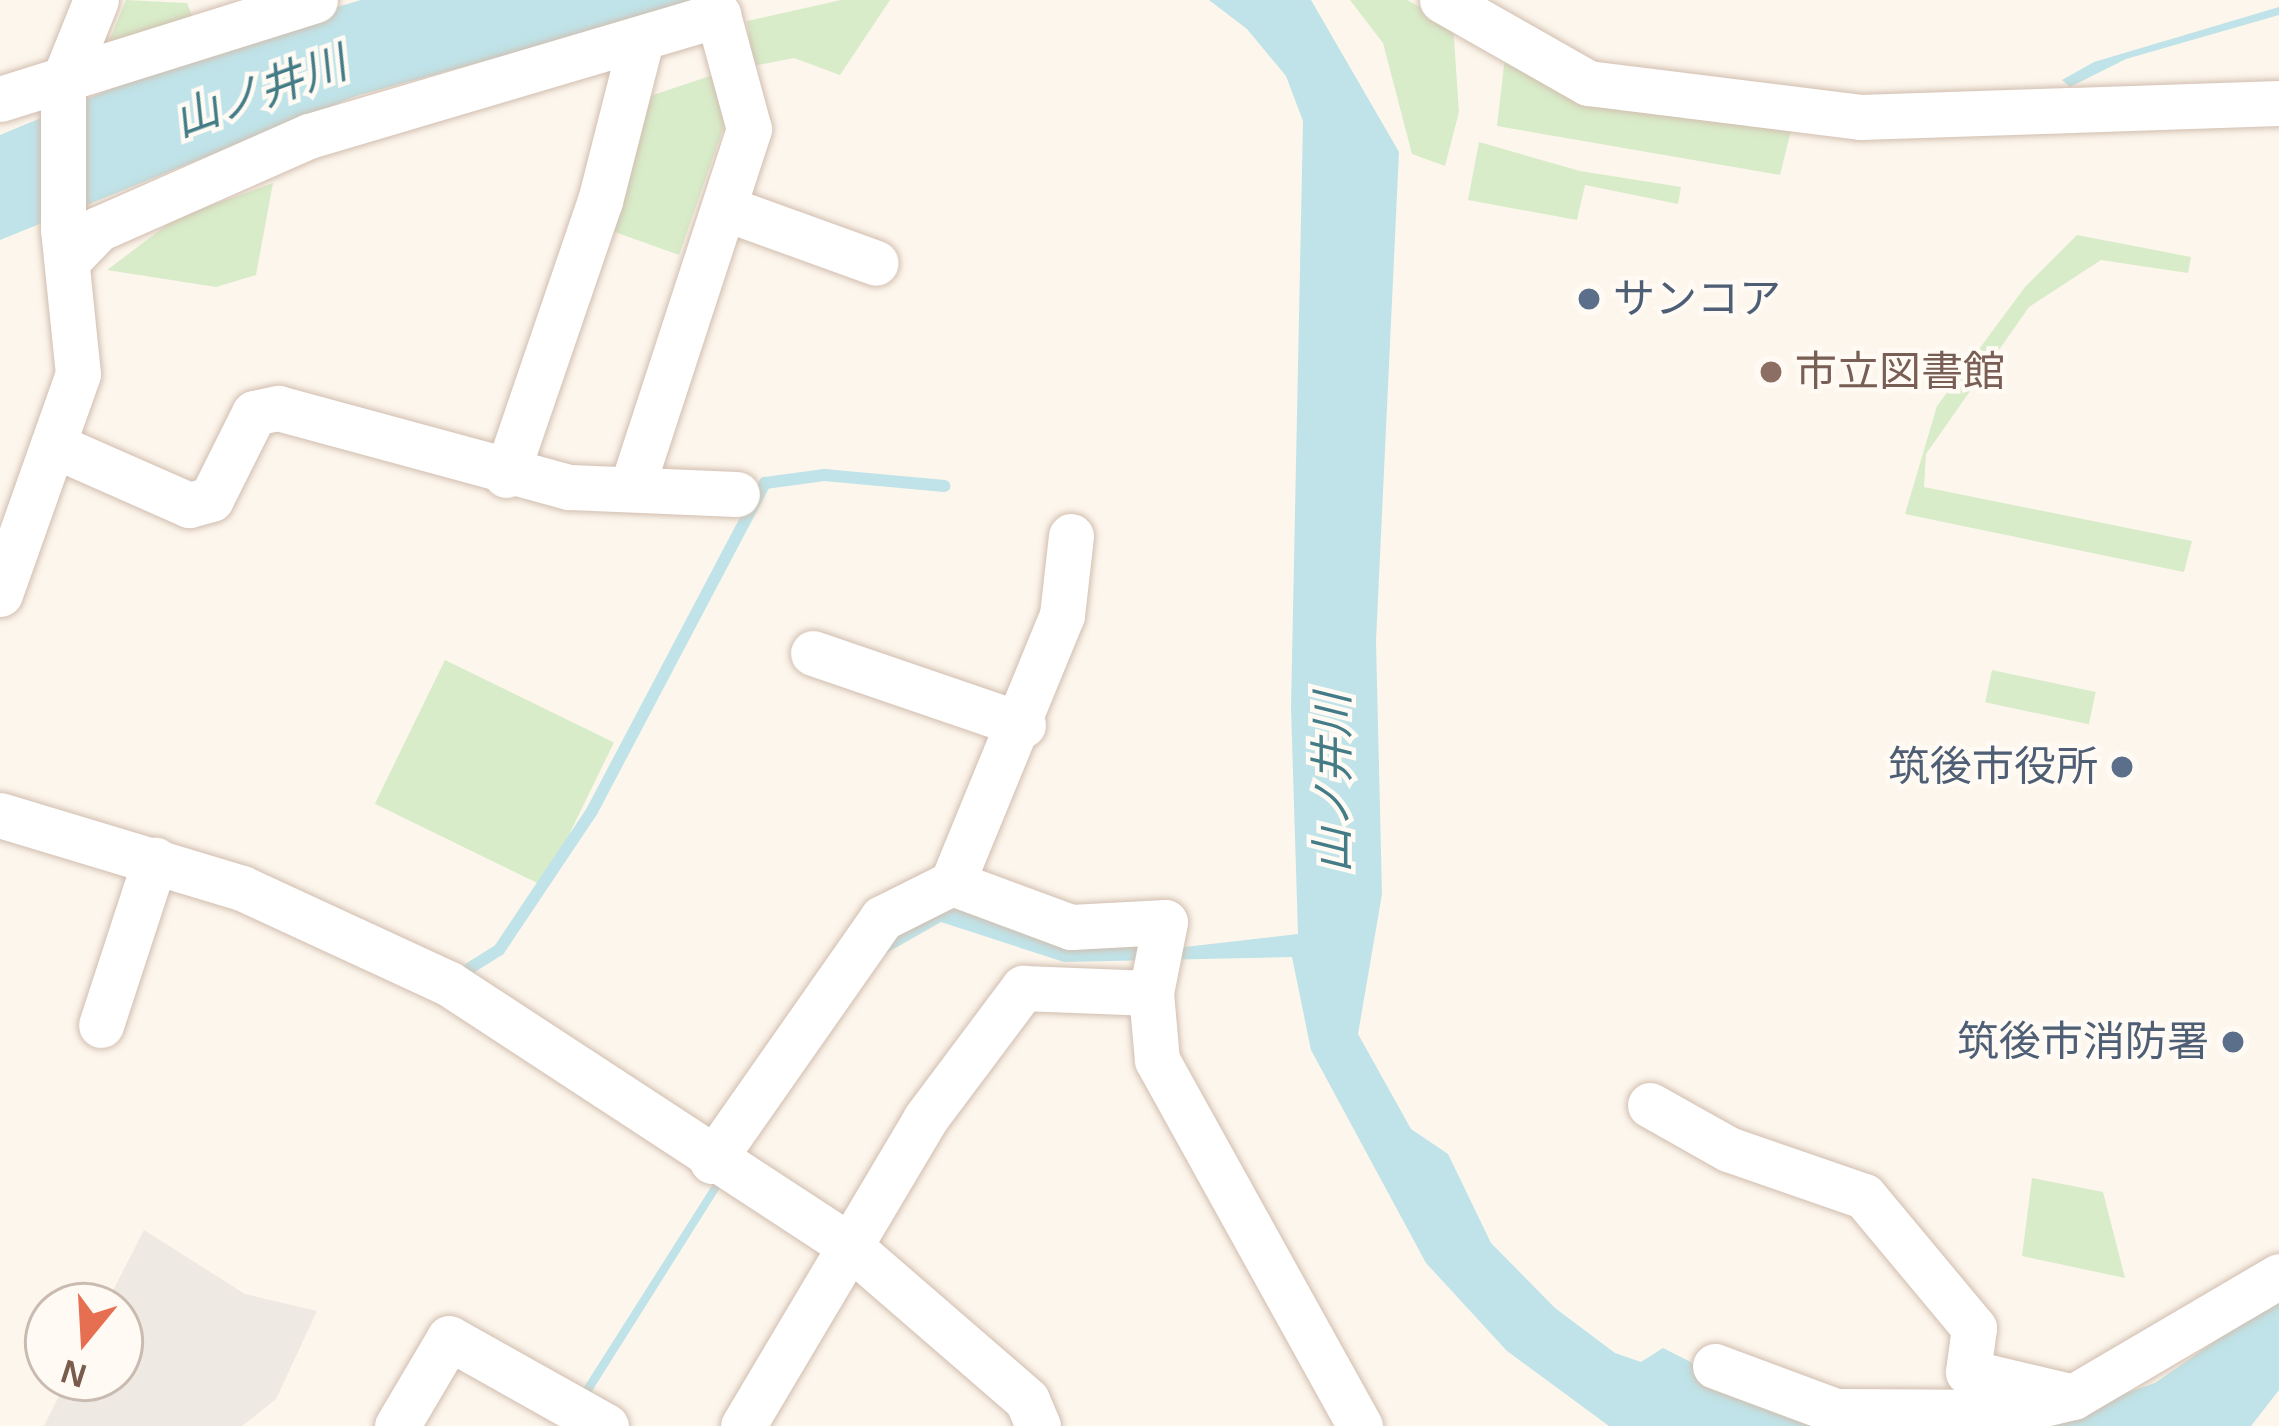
<!DOCTYPE html>
<html>
<head>
<meta charset="utf-8">
<style>
	body { margin:0 }
	#map { position:relative; width:2279px; height:1426px; overflow:hidden; background:#fdf6ec; font-family:Arial,"Noto Sans JP",sans-serif }
	div>[style] { position:absolute }
	.industrial>* { inset:0; background:#efe9e4 }
	.green>* { inset:0; background:#d8ecc9; transform-origin:0 0 }
	.water>* { inset:0; background:#bfe3e8 }
	.stream>* { height:12px; margin:-6px; padding:0 6px; transform-origin:6px; border-radius:6px; background:#bfe3e8 }
	.roads { filter:drop-shadow(0 0 3px #d1beb0) drop-shadow(0 0 3px #d1beb0) }
	.minor>* { height:45px; margin:-22.5px; padding:0 22.5px; transform-origin:22.5px; border-radius:22.5px; background:#fff }
	.dots>* { width:33px; height:33px; translate:-50% -50%; box-sizing:border-box; border:6px solid #fffaf3; border-radius:50% }
	span { translate:-50% -50%; white-space:nowrap; text-align:center; line-height:1.15; -webkit-text-stroke:9px #fffaf3; paint-order:stroke }
	.service-label { font-size:42px; color:#4e5e75 }
	.left { translate:0 -50%; text-align:left }
	.right { translate:-100% -50%; text-align:right }
	.education-label { font-size:42px; color:#785e54 }
	.water-label { font-size:45px; color:#437c86; font-style:italic }
	.north { position:absolute; left:24px; top:1282px; width:120px; height:120px; box-sizing:border-box; background:#fffaf3; border:3px solid #cabbb1; border-radius:50%; rotate:198deg; font-size:33px; font-weight:700; line-height:48px; text-align:center; color:#7a5c4d }
	.north::after { content:''; display:block; margin:auto; width:42px; height:54px; background:#e76f51; clip-path:polygon(50% 0,100% 100%,50% 72%,0 100%) }
</style>
</head>
<body>
<div id="map">
	<div class="industrial">
		<div style="clip-path:polygon(144px 1230px,245px 1294px,317px 1311px,276px 1399px,242px 1426px,44px 1426px,68px 1378px,120px 1378px,120px 1306px,105px 1306px)"></div>
	</div>
	<div class="green">
		<div style="clip-path:polygon(126px 0,187px 3px,194px 21px,120px 51px,110px 39px)"></div>
		<div style="clip-path:polygon(841px 0,890px 0,840px 75px,794px 58px,753px 66px,747px 21px)"></div>
		<div style="clip-path:polygon(1350px 0,1407px 0,1453px 25px,1459px 112px,1445px 166px,1412px 154px,1383px 43px)"></div>
		<div style="clip-path:polygon(1505px 57px,1792px 127px,1780px 175px,1497px 126px)"></div>
		<div style="clip-path:polygon(713px 75px,726px 120px,679px 255px,612px 231px,644px 98px)"></div>
		<div style="clip-path:polygon(1479px 142px,1580px 171px,1681px 187px,1678px 204px,1585px 185px,1577px 220px,1468px 200px)"></div>
		<div style="clip-path:polygon(273px 183px,256px 275px,216px 287px,107px 270px,176px 218px)"></div>
		<div style="clip-path:polygon(2077px 235px,2191px 257px,2188px 273px,2101px 260px,2029px 307px,1926px 454px,1924px 487px,2192px 541px,2184px 572px,1905px 514px,1937px 406px,2025px 287px)"></div>
		<div style="left:445px;top:660px;width:188px;height:160px;rotate:26deg"></div>
		<div style="left:1992px;top:670px;width:106px;height:33px;rotate:12deg"></div>
		<div style="clip-path:polygon(2032px 1178px,2103px 1192px,2125px 1278px,2022px 1256px)"></div>
	</div>
	<div class="water">
		<div style="clip-path:polygon(361px 0,709px 0,356px 96px,0 240px,0 135px,239px 36px)"></div>
		<div style="clip-path:polygon(1209px 0,1311px 0,1399px 152px,1376px 641px,1382px 894px,1358px 1034px,1411px 1129px,1448px 1154px,1491px 1243px,1555px 1308px,1615px 1353px,1641px 1362px,1663px 1348px,1817px 1426px,1609px 1426px,1507px 1351px,1426px 1263px,1311px 1050px,1292px 957px,1064px 962px,941px 922px,883px 955px,720px 1188px,570px 1426px,579px 1395px,732px 1154px,895px 929px,925px 913px,967px 908px,1176px 948px,1298px 934px,1291px 708px,1303px 121px,1286px 76px,1247px 29px)"></div>
		<div style="clip-path:polygon(2279px 7px,2279px 15px,2126px 59px,2070px 87px,2062px 80px,2094px 62px)"></div>
		<div style="clip-path:polygon(2279px 1297px,2279px 1390px,2251px 1426px,2029px 1426px,2155px 1383px)"></div>
	</div>
	<div class="stream">
		<div style="left:470px;top:968px;width:34px;rotate:-32deg"></div>
		<div style="left:499px;top:950px;width:167px;rotate:-56.2deg"></div>
		<div style="left:592px;top:811px;width:371px;rotate:-62.2deg"></div>
		<div style="left:765px;top:483px;width:60px;rotate:-7.7deg"></div>
		<div style="left:824px;top:475px;width:121px;rotate:5.2deg"></div>
	</div>
	<div class="roads">
		<div class="minor">
			<div style="left:1442px;top:0;width:168px;rotate:29.6deg"></div>
			<div style="left:1588px;top:83px;width:274px;rotate:7.1deg"></div>
			<div style="left:1860px;top:117px;width:419px;rotate:-1.9deg"></div>
			<div style="left:0;top:99px;width:330px;rotate:-17.4deg"></div>
			<div style="left:727px;top:209px;width:158px;rotate:19.9deg"></div>
			<div style="left:69px;top:259px;width:42px;rotate:-46deg"></div>
			<div style="left:98px;top:229px;width:231px;rotate:-23.8deg"></div>
			<div style="left:309px;top:136px;width:427px;rotate:-16.5deg"></div>
			<div style="left:718px;top:15px;width:118px;rotate:74.8deg"></div>
			<div style="left:749px;top:129px;width:376px;rotate:108.1deg"></div>
			<div style="left:53px;top:445px;width:149px;rotate:23.8deg"></div>
			<div style="left:189px;top:505px;width:23px;rotate:-15deg"></div>
			<div style="left:211px;top:499px;width:96px;rotate:-63.4deg"></div>
			<div style="left:254px;top:413px;width:25px;rotate:-12deg"></div>
			<div style="left:278px;top:408px;width:302px;rotate:15.2deg"></div>
			<div style="left:569px;top:487px;width:168px;rotate:2.4deg"></div>
			<div style="left:506px;top:475px;width:290px;rotate:-71.1deg"></div>
			<div style="left:600px;top:201px;width:166px;rotate:-75.7deg"></div>
			<div style="left:1071px;top:536px;width:80px;rotate:96.5deg"></div>
			<div style="left:1062px;top:615px;width:290px;rotate:112.3deg"></div>
			<div style="left:952px;top:883px;width:127px;rotate:20.3deg"></div>
			<div style="left:1071px;top:927px;width:94px;rotate:-3deg"></div>
			<div style="left:1165px;top:922px;width:72px;rotate:101.2deg"></div>
			<div style="left:0;top:594px;width:233px;rotate:-70.5deg"></div>
			<div style="left:78px;top:374px;width:146px;rotate:-95.9deg"></div>
			<div style="left:63px;top:229px;width:147px;rotate:-90deg"></div>
			<div style="left:63px;top:82px;width:88px;rotate:-68.1deg"></div>
			<div style="left:813px;top:653px;width:222px;rotate:18.9deg"></div>
			<div style="left:0;top:815px;width:253px;rotate:16.8deg"></div>
			<div style="left:242px;top:888px;width:227px;rotate:24.8deg"></div>
			<div style="left:448px;top:983px;width:477px;rotate:33.2deg"></div>
			<div style="left:847px;top:1244px;width:238px;rotate:40.9deg"></div>
			<div style="left:1027px;top:1400px;width:28px;rotate:67deg"></div>
			<div style="left:101px;top:1025px;width:174px;rotate:-71.9deg"></div>
			<div style="left:1650px;top:1105px;width:90px;rotate:29.4deg"></div>
			<div style="left:1728px;top:1149px;width:144px;rotate:19.1deg"></div>
			<div style="left:1864px;top:1196px;width:172px;rotate:50.2deg"></div>
			<div style="left:1974px;top:1328px;width:44px;rotate:97.8deg"></div>
			<div style="left:1968px;top:1372px;width:100px;rotate:13.3deg"></div>
			<div style="left:712px;top:1161px;width:297px;rotate:-55deg"></div>
			<div style="left:882px;top:918px;width:78px;rotate:-26.6deg"></div>
			<div style="left:1715px;top:1366px;width:129px;rotate:20.4deg"></div>
			<div style="left:1836px;top:1411px;width:174px;rotate:0.3deg"></div>
			<div style="left:2010px;top:1412px;width:65px;rotate:-13.4deg"></div>
			<div style="left:2073px;top:1397px;width:239px;rotate:-30.4deg"></div>
			<div style="left:397px;top:1426px;width:102px;rotate:-59.4deg"></div>
			<div style="left:449px;top:1338px;width:180px;rotate:29.3deg"></div>
			<div style="left:743px;top:1426px;width:357px;rotate:-59.3deg"></div>
			<div style="left:925px;top:1119px;width:164px;rotate:-53.2deg"></div>
			<div style="left:1023px;top:988px;width:128px;rotate:2.2deg"></div>
			<div style="left:1151px;top:993px;width:67px;rotate:84.9deg"></div>
			<div style="left:1157px;top:1060px;width:419px;rotate:61deg"></div>
		</div>
	</div>
	<div class="dots">
		<div style="left:1589px;top:299px;background:#5c6f8a"></div>
		<div style="left:1771px;top:372px;background:#8d6e63"></div>
		<div style="left:2122px;top:767px;background:#5c6f8a"></div>
		<div style="left:2233px;top:1042px;background:#5c6f8a"></div>
	</div>
	<div class="service-label">
		<span class="left" style="left:1613px;top:299px">サンコア</span>
		<span class="right" style="left:2098px;top:767px">筑後市役所</span>
		<span class="right" style="left:2209px;top:1042px">筑後市消防署</span>
	</div>
	<div class="education-label">
		<span class="left" style="left:1795px;top:372px">市立図書館</span>
	</div>
	<div class="water-label">
		<span style="left:260px;top:92px;rotate:-20deg">山ノ井川</span>
		<span style="left:1333px;top:783px;rotate:-90deg">山ノ井川</span>
	</div>
	<div class="north">N</div>
</div>
</body>
</html>
